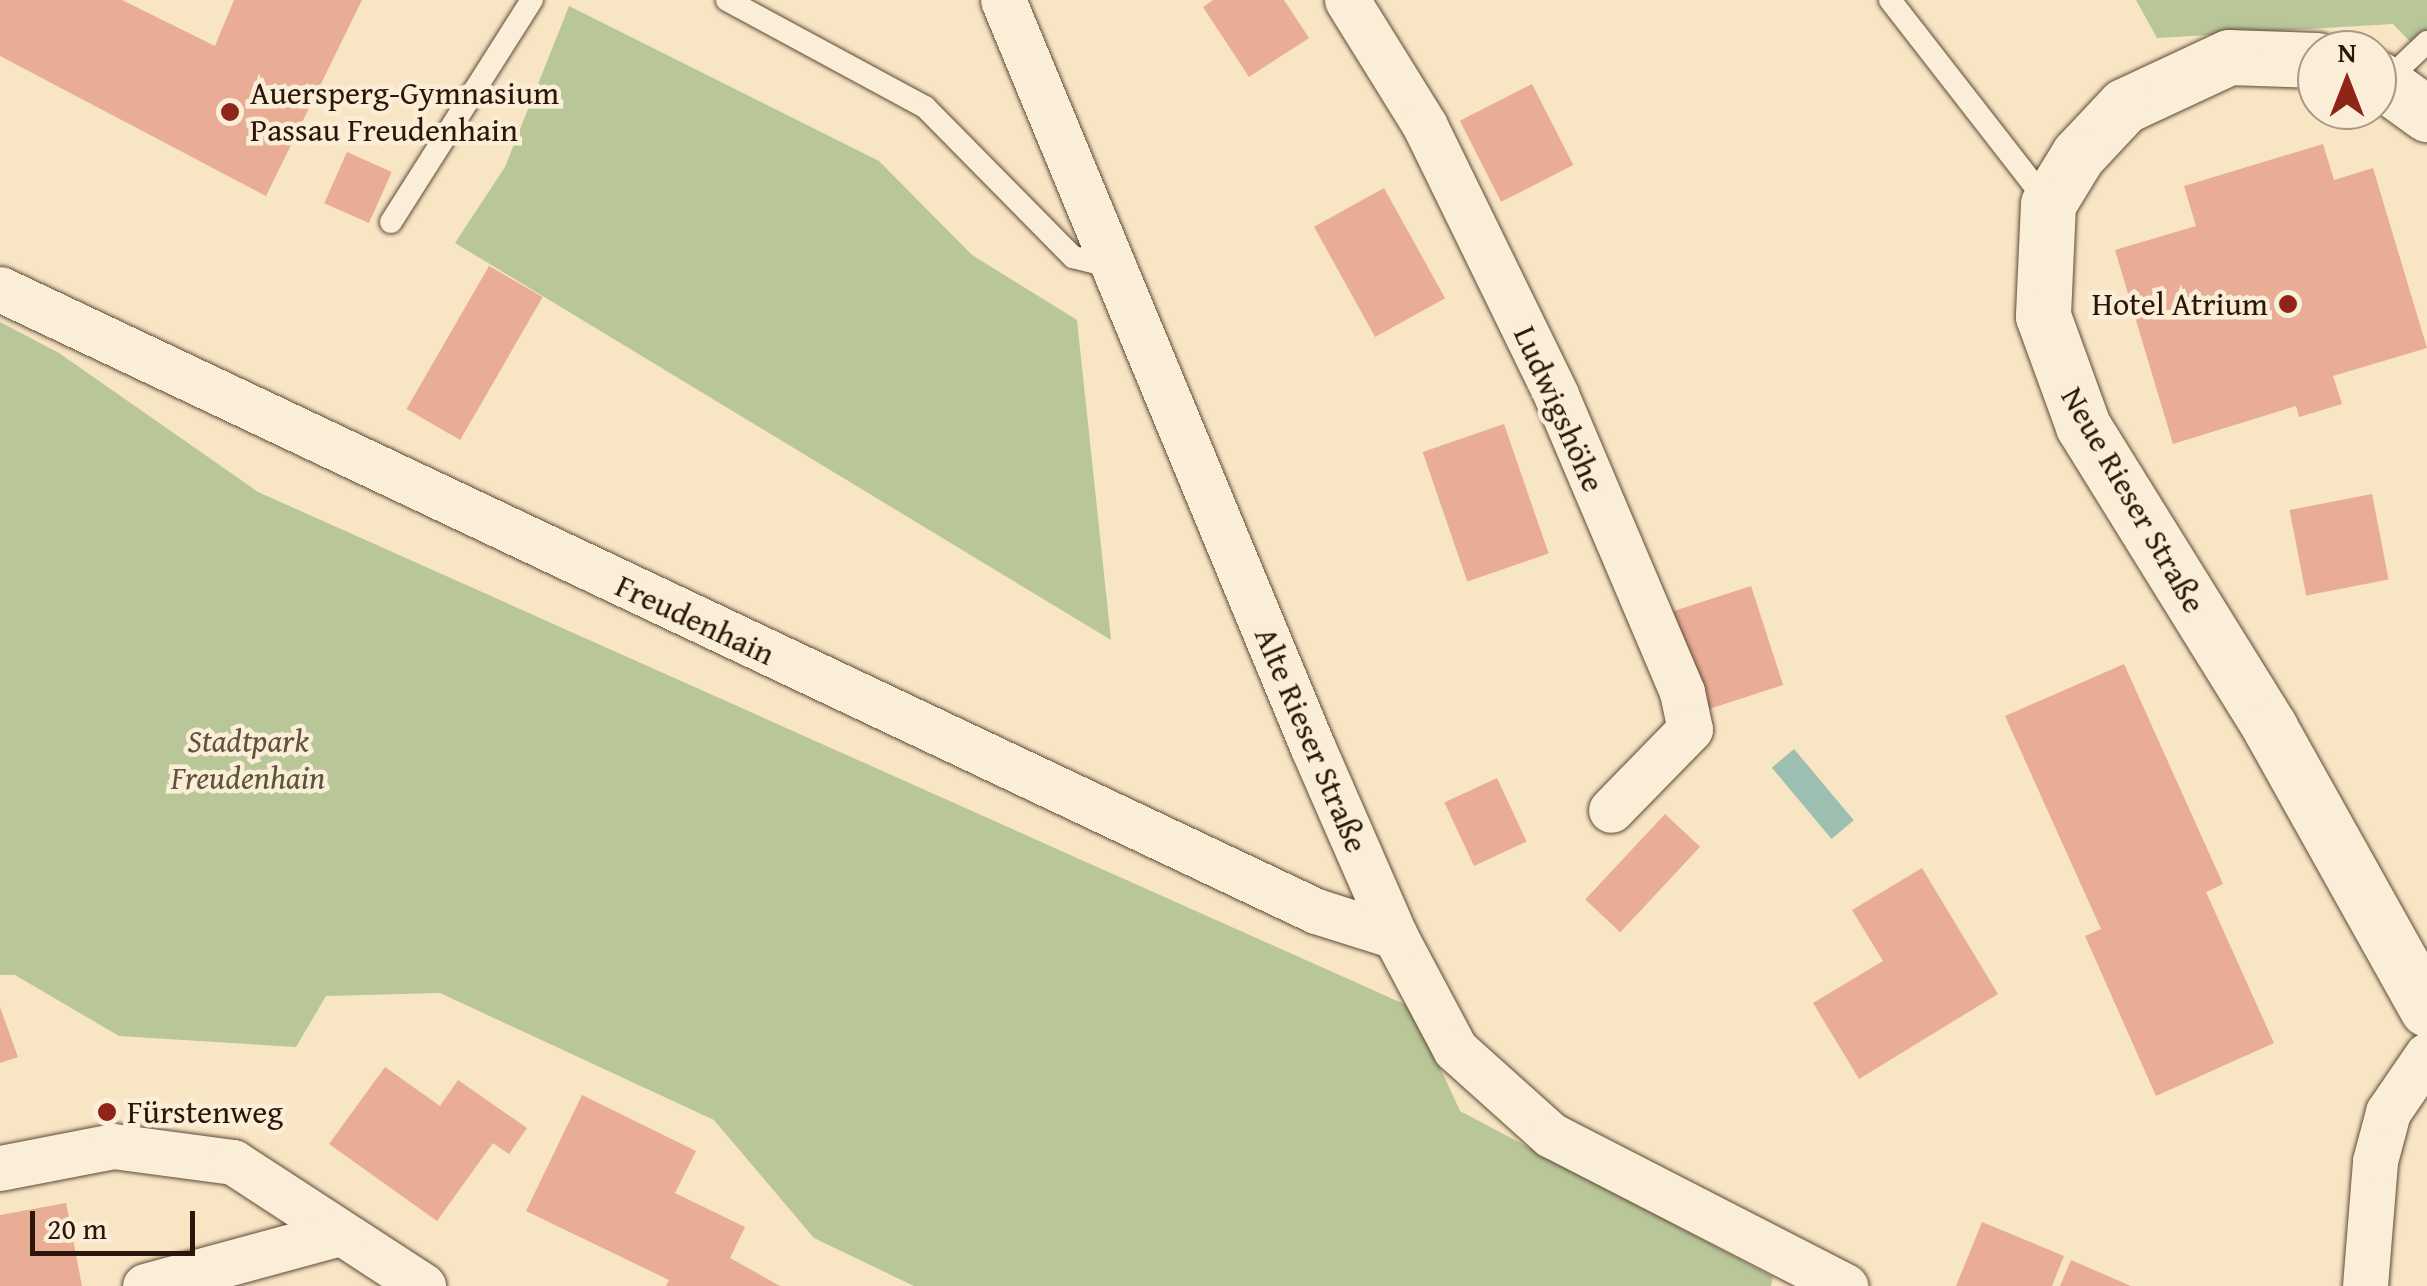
<!DOCTYPE html>
<html>
<head>
<meta charset="utf-8">
<style>
	body { margin:0 }
	#map { position:relative; width:2427px; height:1286px; overflow:hidden; background:#f8e5c3; font-family:"Gentium Book Plus",serif }
	div>[style] { position:absolute }
	.green>* { inset:0; background:#b8c698 }
	.water>* { inset:0; background:#9dbfb2; transform-origin:0 0 }
	.building>* { inset:0; background:#e8ad94; transform-origin:0 0 }
	.roads { filter:drop-shadow(0 0 2px #5f4a38) drop-shadow(0 0 2px #5f4a38) }
	.service>* { height:22px; margin:-11px; padding:0 11px; transform-origin:11px; border-radius:11px; background:#faeed8 }
	.minor>* { height:45px; margin:-22.5px; padding:0 22.5px; transform-origin:22.5px; border-radius:22.5px; background:#faeed8 }
	.tertiary>* { height:55px; margin:-27.5px; padding:0 27.5px; transform-origin:27.5px; border-radius:27.5px; background:#faeed8 }
	.dots>* { width:28px; height:28px; translate:-50% -50%; box-sizing:border-box; border:5px solid #faeed8; border-radius:50% }
	span { translate:-50% -50%; white-space:nowrap; text-align:center; line-height:1.15; -webkit-text-stroke:9px #faeed8; paint-order:stroke }
	.poi-label { font-size:32px; color:#2c1609 }
	.left { translate:0 -50%; text-align:left }
	.right { translate:-100% -50%; text-align:right }
	.street-label { font-size:32px; color:#2c1609 }
	.park-label { font-size:32px; color:#5d543b; font-style:italic }
	.north { position:absolute; left:2297px; top:30px; width:100px; height:100px; box-sizing:border-box; background:#faeed8; border:2px solid #a89885; border-radius:50%; rotate:0deg; font-size:28px; font-weight:700; line-height:40px; text-align:center; color:#2c1609 }
	.north::after { content:''; display:block; margin:auto; width:35px; height:45px; background:#8f2418; clip-path:polygon(50% 0,100% 100%,50% 72%,0 100%) }
	.scale { position:absolute; left:30px; top:1211px; width:165px; height:45px; box-sizing:border-box; border:5px solid #2c1609; border-top:0; padding-left:12px; font-size:30px; line-height:35px; white-space:nowrap; color:#2c1609; -webkit-text-stroke:8px #faeed8; paint-order:stroke }
</style>
</head>
<body>
<div id="map">
	<div class="green">
		<div style="clip-path:polygon(2136px 0,2427px 0,2427px 59px,2393px 24px,2157px 38px)"></div>
		<div style="clip-path:polygon(569px 6px,879px 161px,972px 255px,1077px 320px,1111px 640px,455px 243px,505px 167px)"></div>
		<div style="clip-path:polygon(0 322px,59px 353px,258px 492px,1413px 1008px,1460px 1111px,1773px 1277px,1771px 1286px,914px 1286px,814px 1238px,714px 1120px,440px 993px,326px 996px,296px 1047px,119px 1036px,15px 975px,0 975px)"></div>
	</div>
	<div class="water">
		<div style="left:1794px;top:749px;width:93px;height:29px;rotate:50deg"></div>
	</div>
	<div class="building">
		<div style="clip-path:polygon(0 0,122px 0,215px 46px,234px 0,362px 0,266px 196px,0 56px)"></div>
		<div style="clip-path:polygon(1213px 0,1284px 0,1309px 38px,1249px 77px,1203px 7px)"></div>
		<div style="left:1532px;top:84px;width:91px;height:81px;rotate:63deg"></div>
		<div style="clip-path:polygon(2323px 144px,2334px 180px,2373px 168px,2427px 348px,2333px 376px,2342px 404px,2299px 417px,2296px 406px,2173px 444px,2115px 250px,2196px 226px,2184px 186px)"></div>
		<div style="left:347px;top:152px;width:49px;height:56px;rotate:24deg"></div>
		<div style="left:1384px;top:188px;width:126px;height:80px;rotate:61deg"></div>
		<div style="left:489px;top:266px;width:62px;height:165px;rotate:30deg"></div>
		<div style="left:1504px;top:424px;width:137px;height:86px;rotate:71deg"></div>
		<div style="left:2372px;top:494px;width:87px;height:84px;rotate:79deg"></div>
		<div style="left:1751px;top:586px;width:104px;height:86px;rotate:72deg"></div>
		<div style="clip-path:polygon(2124px 664px,2223px 884px,2206px 892px,2274px 1043px,2156px 1096px,2085px 936px,2101px 929px,2005px 716px)"></div>
		<div style="left:1497px;top:778px;width:70px;height:58px;rotate:65deg"></div>
		<div style="left:1665px;top:814px;width:48px;height:117px;rotate:43deg"></div>
		<div style="clip-path:polygon(1922px 868px,1998px 994px,1859px 1079px,1813px 1003px,1883px 961px,1852px 910px)"></div>
		<div style="clip-path:polygon(0 1007px,18px 1057px,0 1063px)"></div>
		<div style="clip-path:polygon(385px 1067px,440px 1106px,458px 1080px,527px 1128px,509px 1154px,493px 1143px,437px 1221px,329px 1144px)"></div>
		<div style="clip-path:polygon(582px 1095px,696px 1151px,675px 1193px,745px 1227px,730px 1258px,780px 1286px,666px 1286px,669px 1280px,526px 1211px)"></div>
		<div style="clip-path:polygon(66px 1203px,82px 1286px,0 1286px,0 1215px)"></div>
		<div style="clip-path:polygon(1982px 1222px,2064px 1256px,2052px 1286px,1956px 1286px)"></div>
		<div style="clip-path:polygon(2071px 1260px,2131px 1286px,2060px 1286px)"></div>
	</div>
	<div class="roads">
		<div class="service">
			<div style="left:727px;top:0;width:225px;rotate:28.4deg"></div>
			<div style="left:925px;top:107px;width:211px;rotate:45.4deg"></div>
			<div style="left:1073px;top:257px;width:40px;rotate:14.4deg"></div>
			<div style="left:1890px;top:0;width:256px;rotate:52.1deg"></div>
			<div style="left:2386px;top:81px;width:57px;rotate:-43.6deg"></div>
			<div style="left:391px;top:222px;width:263px;rotate:-57.6deg"></div>
		</div>
		<div class="minor">
			<div style="left:1003px;top:0;width:810px;rotate:67.49deg"></div>
			<div style="left:1313px;top:748px;width:205px;rotate:66.4deg"></div>
			<div style="left:1395px;top:936px;width:128px;rotate:62deg"></div>
			<div style="left:1455px;top:1049px;width:129px;rotate:41.9deg"></div>
			<div style="left:1551px;top:1135px;width:331px;rotate:27.2deg"></div>
			<div style="left:1347px;top:0;width:148px;rotate:58.2deg"></div>
			<div style="left:1425px;top:126px;width:299px;rotate:64deg"></div>
			<div style="left:1556px;top:395px;width:323px;rotate:67deg"></div>
			<div style="left:1682px;top:692px;width:38px;rotate:78deg"></div>
			<div style="left:1690px;top:729px;width:113px;rotate:134.3deg"></div>
			<div style="left:0;top:289px;width:1456px;rotate:25.3deg"></div>
			<div style="left:1316px;top:911px;width:83px;rotate:17.6deg"></div>
			<div style="left:0;top:1168px;width:115px;rotate:-11deg"></div>
			<div style="left:113px;top:1146px;width:121px;rotate:7.6deg"></div>
			<div style="left:233px;top:1162px;width:227px;rotate:33.1deg"></div>
			<div style="left:145px;top:1286px;width:202px;rotate:-15.2deg"></div>
			<div style="left:2365px;top:1286px;width:125px;rotate:-85.4deg"></div>
			<div style="left:2375px;top:1161px;width:51px;rotate:-75.1deg"></div>
			<div style="left:2388px;top:1112px;width:69px;rotate:-55.6deg"></div>
		</div>
		<div class="tertiary">
			<div style="left:2317px;top:60px;width:88px;rotate:-178deg"></div>
			<div style="left:2229px;top:57px;width:116px;rotate:155deg"></div>
			<div style="left:2124px;top:106px;width:67px;rotate:133.2deg"></div>
			<div style="left:2078px;top:155px;width:57px;rotate:121.5deg"></div>
			<div style="left:2048px;top:204px;width:112px;rotate:92.6deg"></div>
			<div style="left:2043px;top:316px;width:117px;rotate:70deg"></div>
			<div style="left:2083px;top:426px;width:355px;rotate:58.2deg"></div>
			<div style="left:2270px;top:728px;width:322px;rotate:60.8deg"></div>
			<div style="left:2377px;top:78px;width:62px;rotate:35.8deg"></div>
		</div>
	</div>
	<div class="dots">
		<div style="left:230px;top:112px;background:#8f2418"></div>
		<div style="left:2288px;top:304px;background:#8f2418"></div>
		<div style="left:107px;top:1112px;background:#8f2418"></div>
	</div>
	<div class="poi-label">
		<span class="left" style="left:250px;top:112px">Auersperg-Gymnasium<br>Passau Freudenhain</span>
		<span class="right" style="left:2268px;top:304px">Hotel Atrium</span>
		<span class="left" style="left:127px;top:1112px">Fürstenweg</span>
	</div>
	<div class="street-label">
		<span style="left:1559px;top:409px;rotate:66deg">Ludwigshöhe</span>
		<span style="left:2133px;top:500px;rotate:60deg">Neue Rieser Straße</span>
		<span style="left:695px;top:620px;rotate:25deg">Freudenhain</span>
		<span style="left:1311px;top:740px;rotate:67deg">Alte Rieser Straße</span>
	</div>
	<div class="park-label">
		<span style="left:248px;top:760px">Stadtpark<br>Freudenhain</span>
	</div>
	<div class="north">N</div>
	<div class="scale">20 m</div>
</div>
</body>
</html>
